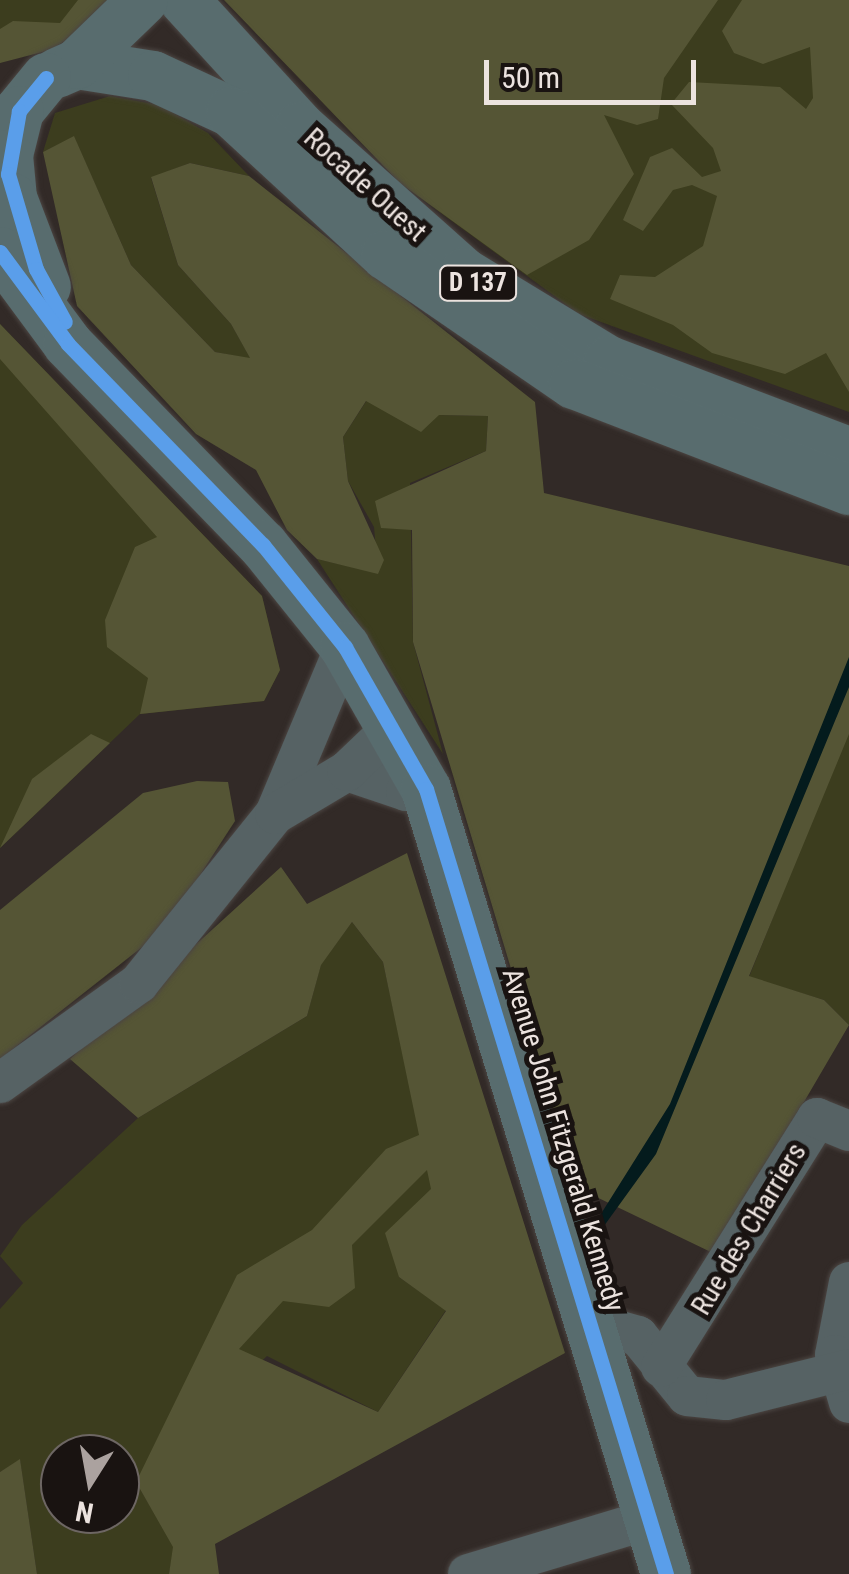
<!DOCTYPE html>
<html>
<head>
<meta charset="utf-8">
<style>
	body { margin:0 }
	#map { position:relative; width:849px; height:1574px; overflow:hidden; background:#322a27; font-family:"Roboto Condensed",sans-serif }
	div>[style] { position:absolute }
	.green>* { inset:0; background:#3c3d1e }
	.forest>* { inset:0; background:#555535 }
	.water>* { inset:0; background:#041b1d }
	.roads { filter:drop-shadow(0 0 2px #4b4542) drop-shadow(0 0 2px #4b4542) }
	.minor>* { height:40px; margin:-20px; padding:0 20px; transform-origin:20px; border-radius:20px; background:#566264 }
	.major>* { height:50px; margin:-25px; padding:0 25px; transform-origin:25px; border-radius:25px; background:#586c6e }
	.cycleway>* { height:15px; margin:-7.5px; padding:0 7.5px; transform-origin:7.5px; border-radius:7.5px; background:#5a9eea }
	span { translate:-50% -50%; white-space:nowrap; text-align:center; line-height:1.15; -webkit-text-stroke:10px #191311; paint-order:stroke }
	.shield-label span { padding:2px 8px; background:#191311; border:2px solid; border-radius:8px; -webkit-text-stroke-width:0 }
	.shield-label { font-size:25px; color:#ece3df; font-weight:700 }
	.street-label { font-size:28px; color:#ece3df }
	.north { position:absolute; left:40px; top:1434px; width:100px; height:100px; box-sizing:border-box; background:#191311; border:2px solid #6d6663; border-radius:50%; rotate:191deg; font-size:28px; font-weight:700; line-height:40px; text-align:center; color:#ece3df }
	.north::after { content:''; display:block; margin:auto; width:35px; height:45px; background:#aba29f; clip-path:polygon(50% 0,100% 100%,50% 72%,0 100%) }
	.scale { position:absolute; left:484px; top:60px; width:212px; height:45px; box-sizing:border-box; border:5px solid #ece3df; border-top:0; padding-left:12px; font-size:30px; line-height:35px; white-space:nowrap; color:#ece3df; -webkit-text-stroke:8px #191311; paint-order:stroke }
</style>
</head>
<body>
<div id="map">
	<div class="green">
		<div style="clip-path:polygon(0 0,111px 0,0 63px)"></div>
		<div style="clip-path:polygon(225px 0,849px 0,849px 412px,579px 314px,400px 183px)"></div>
		<div style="clip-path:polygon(110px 96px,159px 105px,208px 133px,249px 176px,190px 163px,151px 178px,178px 265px,231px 324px,251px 359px,215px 352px,131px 265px,74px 137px,43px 152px,55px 113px)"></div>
		<div style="clip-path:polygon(0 324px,262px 596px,280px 670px,264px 701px,140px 714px,0 848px)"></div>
		<div style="clip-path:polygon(367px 400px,421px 431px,438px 415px,488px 416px,486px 451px,410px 483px,413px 642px,443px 754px,317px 559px,378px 573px,374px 527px,348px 481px,343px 437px)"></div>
		<div style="clip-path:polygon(847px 733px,849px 734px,849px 1025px,824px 1000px,749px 977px)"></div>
		<div style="clip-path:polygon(evenodd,352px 922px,383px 962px,432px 1188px,399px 1277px,446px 1310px,378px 1412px,267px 1356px,136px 1482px,174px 1547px,169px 1574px,37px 1574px,20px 1460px,0 1472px,0 1309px,23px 1283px,0 1256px,22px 1225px,138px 1118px,307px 1016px,321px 964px,352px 922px,60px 1454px,120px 1454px,120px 1514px,60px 1514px,60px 1454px)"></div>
	</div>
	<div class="forest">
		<div style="clip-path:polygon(78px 0,111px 0,87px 28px,50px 50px,0 63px,0 29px,13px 21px,60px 23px)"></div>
		<div style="clip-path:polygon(224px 0,718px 0,664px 78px,658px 119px,637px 125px,604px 115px,634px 174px,589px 240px,527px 275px,400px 183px)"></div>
		<div style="clip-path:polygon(742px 0,849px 0,849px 392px,826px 353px,785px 374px,712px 353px,673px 325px,610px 299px,620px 275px,655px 277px,703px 246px,717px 196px,692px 185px,673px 190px,643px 231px,623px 220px,650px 157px,672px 148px,702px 177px,721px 171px,713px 148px,671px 104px,689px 82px,780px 87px,806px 109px,813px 98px,810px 47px,763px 64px,734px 53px,722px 31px)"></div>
		<div style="clip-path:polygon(74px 136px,131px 265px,215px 352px,250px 358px,231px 324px,178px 265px,151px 177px,190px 163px,249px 176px,535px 402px,544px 493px,849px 566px,849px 734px,749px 976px,824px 1000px,849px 1025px,715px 1254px,588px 1193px,568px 1159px,413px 642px,412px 530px,381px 528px,375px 501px,486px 451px,488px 416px,439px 415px,421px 432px,366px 401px,343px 437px,348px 481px,384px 560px,378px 574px,317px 559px,287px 530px,256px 470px,196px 434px,77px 306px,43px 152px)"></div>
		<div style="clip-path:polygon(0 324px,262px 596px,280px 670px,264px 701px,140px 714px,148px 678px,107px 647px,105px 620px,135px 547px,157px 537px,0 359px)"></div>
		<div style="clip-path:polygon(91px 734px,110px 743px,0 848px,32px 779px)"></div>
		<div style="clip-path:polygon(197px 781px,228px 782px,235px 821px,165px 929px,0 1059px,0 910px,143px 793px)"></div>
		<div style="clip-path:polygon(evenodd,407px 853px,565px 1353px,215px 1544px,219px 1574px,169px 1574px,173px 1547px,136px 1482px,237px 1275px,312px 1230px,386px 1149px,419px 1135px,383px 962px,352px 922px,321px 965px,307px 1016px,138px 1118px,70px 1059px,281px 867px,307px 904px,407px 853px,427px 1170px,431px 1189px,385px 1233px,399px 1277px,446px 1311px,378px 1412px,239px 1349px,283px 1301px,329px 1307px,355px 1288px,352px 1245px,427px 1170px)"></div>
		<div style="clip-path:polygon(20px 1459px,37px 1574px,0 1574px,0 1472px)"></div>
	</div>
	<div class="water">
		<div style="clip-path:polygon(849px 657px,849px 687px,656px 1154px,596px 1237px,599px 1217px,670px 1104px)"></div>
	</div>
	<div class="roads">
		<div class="minor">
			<div style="left:347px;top:771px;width:62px;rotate:18.7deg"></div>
			<div style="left:406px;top:791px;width:20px;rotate:-6deg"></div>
			<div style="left:275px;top:814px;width:181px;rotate:-67.3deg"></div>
			<div style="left:0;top:1083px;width:171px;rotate:-35.7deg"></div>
			<div style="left:139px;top:983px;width:217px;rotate:-51.2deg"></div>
			<div style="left:275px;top:814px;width:84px;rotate:-30.8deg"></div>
			<div style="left:347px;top:771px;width:62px;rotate:-43.7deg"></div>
			<div style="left:849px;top:1282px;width:74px;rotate:100.9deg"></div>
			<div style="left:835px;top:1355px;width:50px;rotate:73.7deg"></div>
			<div style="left:592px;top:1323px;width:48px;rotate:15.8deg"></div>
			<div style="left:638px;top:1336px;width:77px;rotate:50.8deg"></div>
			<div style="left:687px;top:1396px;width:39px;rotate:6deg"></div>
			<div style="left:726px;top:1400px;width:127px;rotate:-14.1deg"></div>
			<div style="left:661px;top:1367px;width:294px;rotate:-57.9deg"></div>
			<div style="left:817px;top:1118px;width:35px;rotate:22deg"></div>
			<div style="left:468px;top:1574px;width:190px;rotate:-16.8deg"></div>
		</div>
		<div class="major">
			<div style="left:184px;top:0;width:172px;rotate:47.6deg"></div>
			<div style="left:300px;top:127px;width:220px;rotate:41.7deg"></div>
			<div style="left:464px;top:273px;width:170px;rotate:31.3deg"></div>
			<div style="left:609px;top:361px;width:257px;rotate:20.8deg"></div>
			<div style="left:77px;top:64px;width:77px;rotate:9deg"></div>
			<div style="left:153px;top:76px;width:86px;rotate:24.8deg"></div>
			<div style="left:231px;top:112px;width:211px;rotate:42.7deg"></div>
			<div style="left:386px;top:255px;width:228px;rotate:34.5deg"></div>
			<div style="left:574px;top:384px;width:295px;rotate:21.1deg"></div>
			<div style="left:57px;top:73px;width:22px;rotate:-24deg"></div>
			<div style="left:77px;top:64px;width:92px;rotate:-44.1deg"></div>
			<div style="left:46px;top:78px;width:43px;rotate:129.3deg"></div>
			<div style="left:19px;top:111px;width:45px;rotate:104deg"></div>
			<div style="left:8px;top:155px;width:43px;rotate:84.7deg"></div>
			<div style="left:12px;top:198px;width:95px;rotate:69.1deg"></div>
			<div style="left:0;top:252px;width:114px;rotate:53.5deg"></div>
			<div style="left:68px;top:344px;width:280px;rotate:45.9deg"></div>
			<div style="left:263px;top:545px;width:131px;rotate:51.2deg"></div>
			<div style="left:345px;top:647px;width:163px;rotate:60.3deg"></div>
			<div style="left:426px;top:789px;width:821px;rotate:73deg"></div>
		</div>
	</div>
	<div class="cycleway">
		<div style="left:46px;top:78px;width:43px;rotate:129.3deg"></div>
		<div style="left:19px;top:111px;width:64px;rotate:99.9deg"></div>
		<div style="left:8px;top:174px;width:99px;rotate:73.6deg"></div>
		<div style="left:36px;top:269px;width:60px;rotate:61.3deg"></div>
		<div style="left:0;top:252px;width:114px;rotate:53.5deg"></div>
		<div style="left:68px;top:344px;width:280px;rotate:45.9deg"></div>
		<div style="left:263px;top:545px;width:131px;rotate:51.2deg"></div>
		<div style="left:345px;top:647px;width:163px;rotate:60.3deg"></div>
		<div style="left:426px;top:789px;width:821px;rotate:73deg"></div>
	</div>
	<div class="shield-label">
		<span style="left:478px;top:283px">D 137</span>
	</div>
	<div class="street-label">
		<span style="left:365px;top:185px;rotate:42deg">Rocade Ouest</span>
		<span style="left:563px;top:1140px;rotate:73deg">Avenue John Fitzgerald Kennedy</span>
		<span style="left:749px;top:1229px;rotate:-59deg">Rue des Charriers</span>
	</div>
	<div class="north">N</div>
	<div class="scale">50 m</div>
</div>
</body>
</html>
